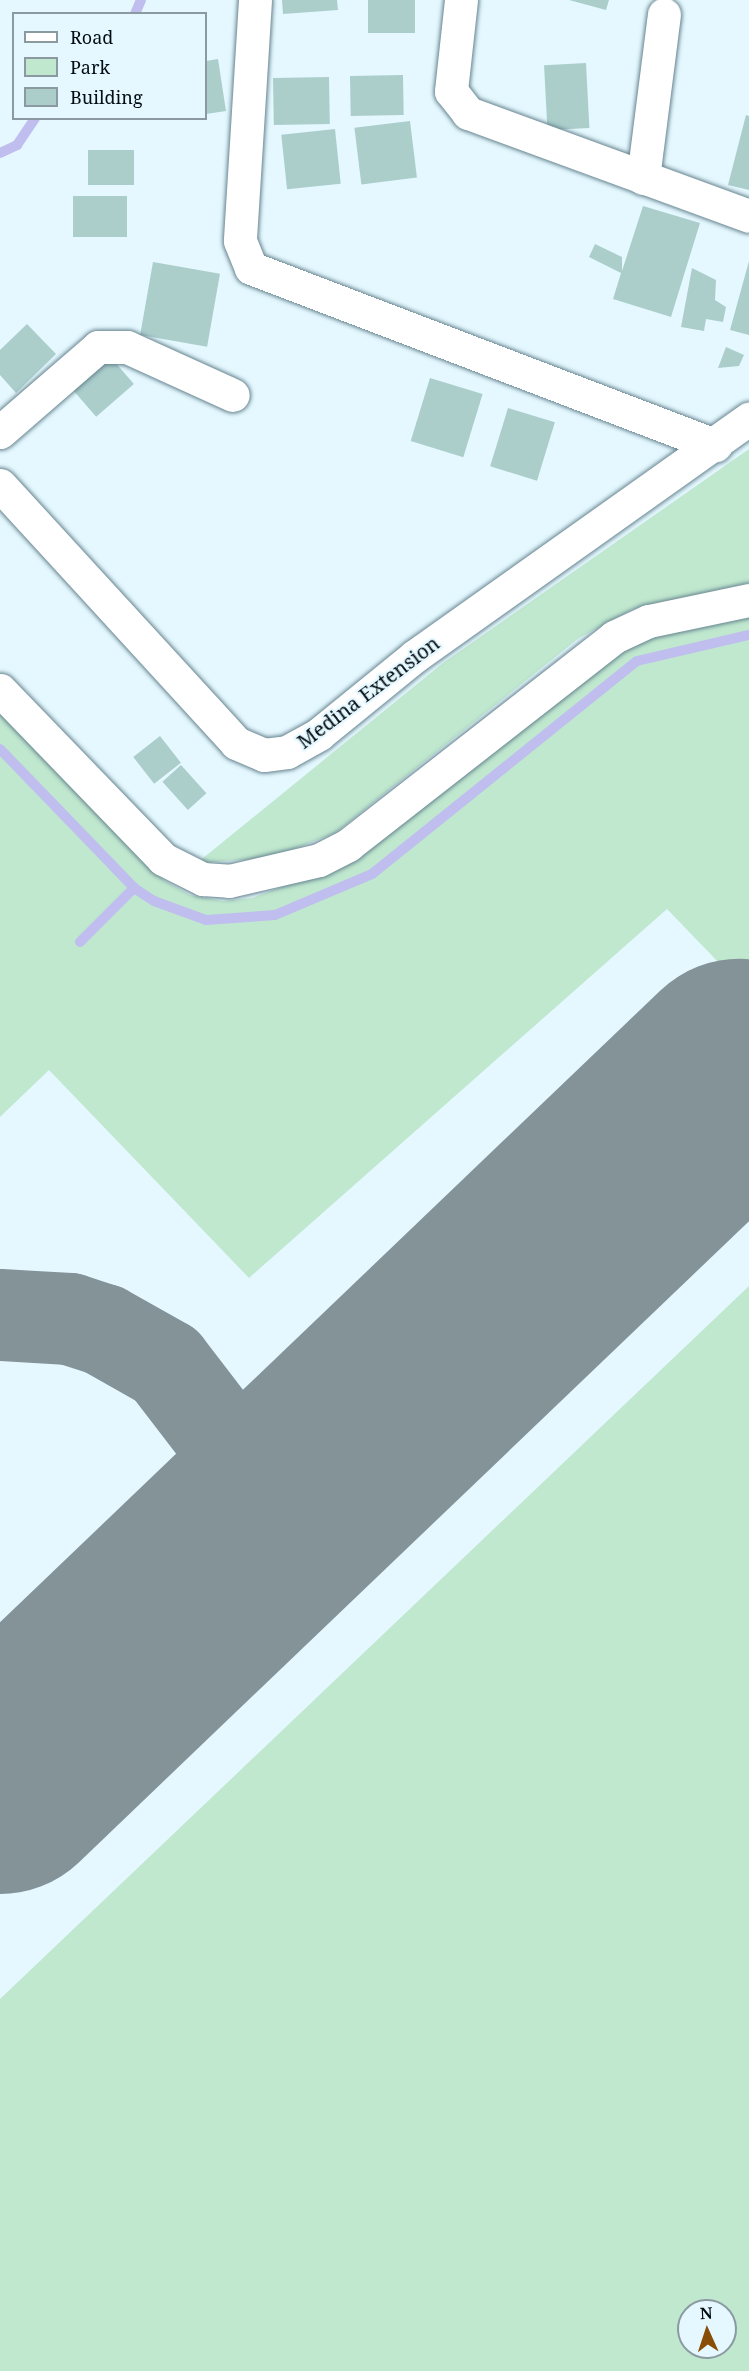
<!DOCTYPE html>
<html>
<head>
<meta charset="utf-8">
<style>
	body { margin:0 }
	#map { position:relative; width:749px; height:2371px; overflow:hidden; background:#e5f8ff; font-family:"Noto Serif",serif }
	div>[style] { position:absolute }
	.green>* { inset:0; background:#c0e8cf }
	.stream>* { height:10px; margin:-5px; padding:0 5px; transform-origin:5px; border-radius:5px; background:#bfbeee }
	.taxiway>* { height:92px; margin:-46px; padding:0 46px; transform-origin:46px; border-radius:46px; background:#849398 }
	.runway>* { height:228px; margin:-114px; padding:0 114px; transform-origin:114px; border-radius:114px; background:#849398 }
	.building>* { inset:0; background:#abcecb; transform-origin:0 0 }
	.roads { filter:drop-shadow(0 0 2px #66848f) drop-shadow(0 0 2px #66848f) }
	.minor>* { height:33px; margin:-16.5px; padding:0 16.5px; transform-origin:16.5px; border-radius:16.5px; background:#fff }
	span { translate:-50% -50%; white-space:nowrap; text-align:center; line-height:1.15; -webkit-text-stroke:4.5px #e5f8ff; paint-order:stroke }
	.street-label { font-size:20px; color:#030d11 }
	.legend { position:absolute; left:12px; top:12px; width:195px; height:108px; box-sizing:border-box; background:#e5f8ff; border:2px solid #8b9aa0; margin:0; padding:8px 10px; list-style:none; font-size:18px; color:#030d11 }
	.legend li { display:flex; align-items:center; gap:12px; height:30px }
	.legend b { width:30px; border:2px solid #8b9aa0 }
	.north { position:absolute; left:677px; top:2299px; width:60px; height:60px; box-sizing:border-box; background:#e5f8ff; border:2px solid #8b9aa0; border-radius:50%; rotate:357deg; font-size:16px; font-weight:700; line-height:24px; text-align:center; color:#030d11 }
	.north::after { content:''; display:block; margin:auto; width:21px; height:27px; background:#884d06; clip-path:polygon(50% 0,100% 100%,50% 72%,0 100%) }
</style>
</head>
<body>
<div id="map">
	<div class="green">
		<div style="clip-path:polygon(749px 449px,749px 583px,633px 609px,579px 638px,335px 833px,271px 858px,197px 863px,443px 663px)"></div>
		<div style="clip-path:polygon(749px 618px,749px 994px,667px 909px,249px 1278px,49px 1070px,0 1117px,0 712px,165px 881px,190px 895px,223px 901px,252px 898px,343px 864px,631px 643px,691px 625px)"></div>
		<div style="clip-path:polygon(evenodd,749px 1286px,749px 2371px,0 2371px,0 1999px,749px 1286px,689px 2311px,725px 2311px,725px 2347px,689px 2347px,689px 2311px)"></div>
	</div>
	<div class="stream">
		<div style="left:135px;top:14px;width:15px;rotate:-67deg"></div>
		<div style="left:0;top:153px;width:19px;rotate:-25deg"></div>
		<div style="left:17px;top:145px;width:32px;rotate:-56deg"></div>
		<div style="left:0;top:749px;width:193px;rotate:46deg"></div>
		<div style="left:134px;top:888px;width:24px;rotate:33deg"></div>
		<div style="left:154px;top:901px;width:55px;rotate:20.1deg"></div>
		<div style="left:206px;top:920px;width:69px;rotate:-4.1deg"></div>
		<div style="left:275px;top:915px;width:105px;rotate:-22.9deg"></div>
		<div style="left:372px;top:874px;width:340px;rotate:-38.8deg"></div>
		<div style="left:637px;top:661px;width:115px;rotate:-13.1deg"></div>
		<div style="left:80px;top:942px;width:76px;rotate:-45deg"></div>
	</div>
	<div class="taxiway">
		<div style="left:0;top:1315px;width:70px;rotate:3.3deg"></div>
		<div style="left:70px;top:1319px;width:36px;rotate:18deg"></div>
		<div style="left:104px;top:1330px;width:71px;rotate:29.4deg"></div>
		<div style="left:166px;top:1365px;width:87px;rotate:52.5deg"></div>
		<div style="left:219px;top:1434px;width:38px;rotate:68deg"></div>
		<div style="left:233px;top:1469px;width:78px;rotate:81.1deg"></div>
		<div style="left:245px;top:1546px;width:49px;rotate:95.8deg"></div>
		<div style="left:240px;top:1595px;width:47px;rotate:110deg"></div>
		<div style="left:224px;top:1639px;width:81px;rotate:127deg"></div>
		<div style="left:175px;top:1704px;width:80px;rotate:146.7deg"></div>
		<div style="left:108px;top:1748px;width:56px;rotate:163.5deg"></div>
		<div style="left:54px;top:1764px;width:60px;rotate:154.3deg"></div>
	</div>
	<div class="runway">
		<div style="left:0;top:1780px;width:1023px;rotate:-43.73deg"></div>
	</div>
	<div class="building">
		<div style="clip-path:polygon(282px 0,337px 0,338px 10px,283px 14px)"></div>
		<div style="left:368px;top:0;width:47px;height:33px"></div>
		<div style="clip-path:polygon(569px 0,609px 0,606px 10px)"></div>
		<div style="clip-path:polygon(218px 59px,226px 111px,206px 114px,206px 61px)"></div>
		<div style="left:586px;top:63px;width:65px;height:42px;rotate:87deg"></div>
		<div style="left:403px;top:75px;width:40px;height:53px;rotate:89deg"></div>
		<div style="left:329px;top:77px;width:47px;height:56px;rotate:89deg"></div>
		<div style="clip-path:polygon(746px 115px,749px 116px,749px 190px,728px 185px)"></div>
		<div style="left:410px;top:121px;width:57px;height:56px;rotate:83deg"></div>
		<div style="left:335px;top:129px;width:55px;height:54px;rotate:84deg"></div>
		<div style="left:88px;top:150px;width:46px;height:35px"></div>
		<div style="left:73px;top:196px;width:54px;height:41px"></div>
		<div style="clip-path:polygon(643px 206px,700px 223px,671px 317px,613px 299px,621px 273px,589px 257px,595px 244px,622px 257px,622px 271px)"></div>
		<div style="clip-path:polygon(749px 261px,749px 335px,730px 330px)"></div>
		<div style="left:153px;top:262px;width:68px;height:74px;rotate:10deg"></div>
		<div style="clip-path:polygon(692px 268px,716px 280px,715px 300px,726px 307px,723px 322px,706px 319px,704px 331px,681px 327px)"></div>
		<div style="clip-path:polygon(27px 324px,56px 354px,16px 393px,0 375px,0 350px)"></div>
		<div style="clip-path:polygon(726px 347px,744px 355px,739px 366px,718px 368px)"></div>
		<div style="left:107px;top:353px;width:41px;height:50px;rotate:49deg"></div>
		<div style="left:430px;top:378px;width:55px;height:66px;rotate:17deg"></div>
		<div style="left:508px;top:408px;width:49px;height:61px;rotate:17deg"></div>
		<div style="left:160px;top:736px;width:34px;height:34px;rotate:52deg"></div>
		<div style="left:181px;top:765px;width:38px;height:25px;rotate:48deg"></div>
	</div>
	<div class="roads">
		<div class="minor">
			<div style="left:255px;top:0;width:241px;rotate:93.6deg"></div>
			<div style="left:240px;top:241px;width:29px;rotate:68deg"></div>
			<div style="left:251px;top:268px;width:497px;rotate:20.9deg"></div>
			<div style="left:461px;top:0;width:92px;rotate:96.3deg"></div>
			<div style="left:451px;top:91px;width:28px;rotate:52deg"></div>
			<div style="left:468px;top:113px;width:299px;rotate:20.1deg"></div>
			<div style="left:643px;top:178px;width:165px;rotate:-82.7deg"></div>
			<div style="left:0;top:432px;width:130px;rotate:-40.9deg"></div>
			<div style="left:98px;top:347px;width:29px"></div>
			<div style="left:127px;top:347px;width:116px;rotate:24.4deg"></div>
			<div style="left:0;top:485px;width:350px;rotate:47.5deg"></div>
			<div style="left:236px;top:743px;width:30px;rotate:23deg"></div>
			<div style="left:264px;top:755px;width:23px;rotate:-7deg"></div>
			<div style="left:287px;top:752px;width:37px;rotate:-29deg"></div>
			<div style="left:319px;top:734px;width:124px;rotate:-39.1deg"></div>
			<div style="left:415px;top:656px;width:410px;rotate:-35.4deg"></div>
			<div style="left:0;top:690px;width:235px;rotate:46deg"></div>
			<div style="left:163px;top:859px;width:45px;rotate:26.6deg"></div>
			<div style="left:203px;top:879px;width:26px;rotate:4deg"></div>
			<div style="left:229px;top:881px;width:92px;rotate:-13.1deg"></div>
			<div style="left:319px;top:860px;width:33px;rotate:-27deg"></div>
			<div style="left:348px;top:845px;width:338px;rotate:-38deg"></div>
			<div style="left:614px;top:637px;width:38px;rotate:-25deg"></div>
			<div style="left:649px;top:621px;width:102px;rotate:-11.9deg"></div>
		</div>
	</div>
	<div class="street-label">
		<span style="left:368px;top:692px;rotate:-37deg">Medina Extension</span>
	</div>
	<ul class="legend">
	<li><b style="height:8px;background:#fff"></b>Road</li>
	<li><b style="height:16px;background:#c0e8cf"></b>Park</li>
	<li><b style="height:16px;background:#abcecb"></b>Building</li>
	</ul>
	<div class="north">N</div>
</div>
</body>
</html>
